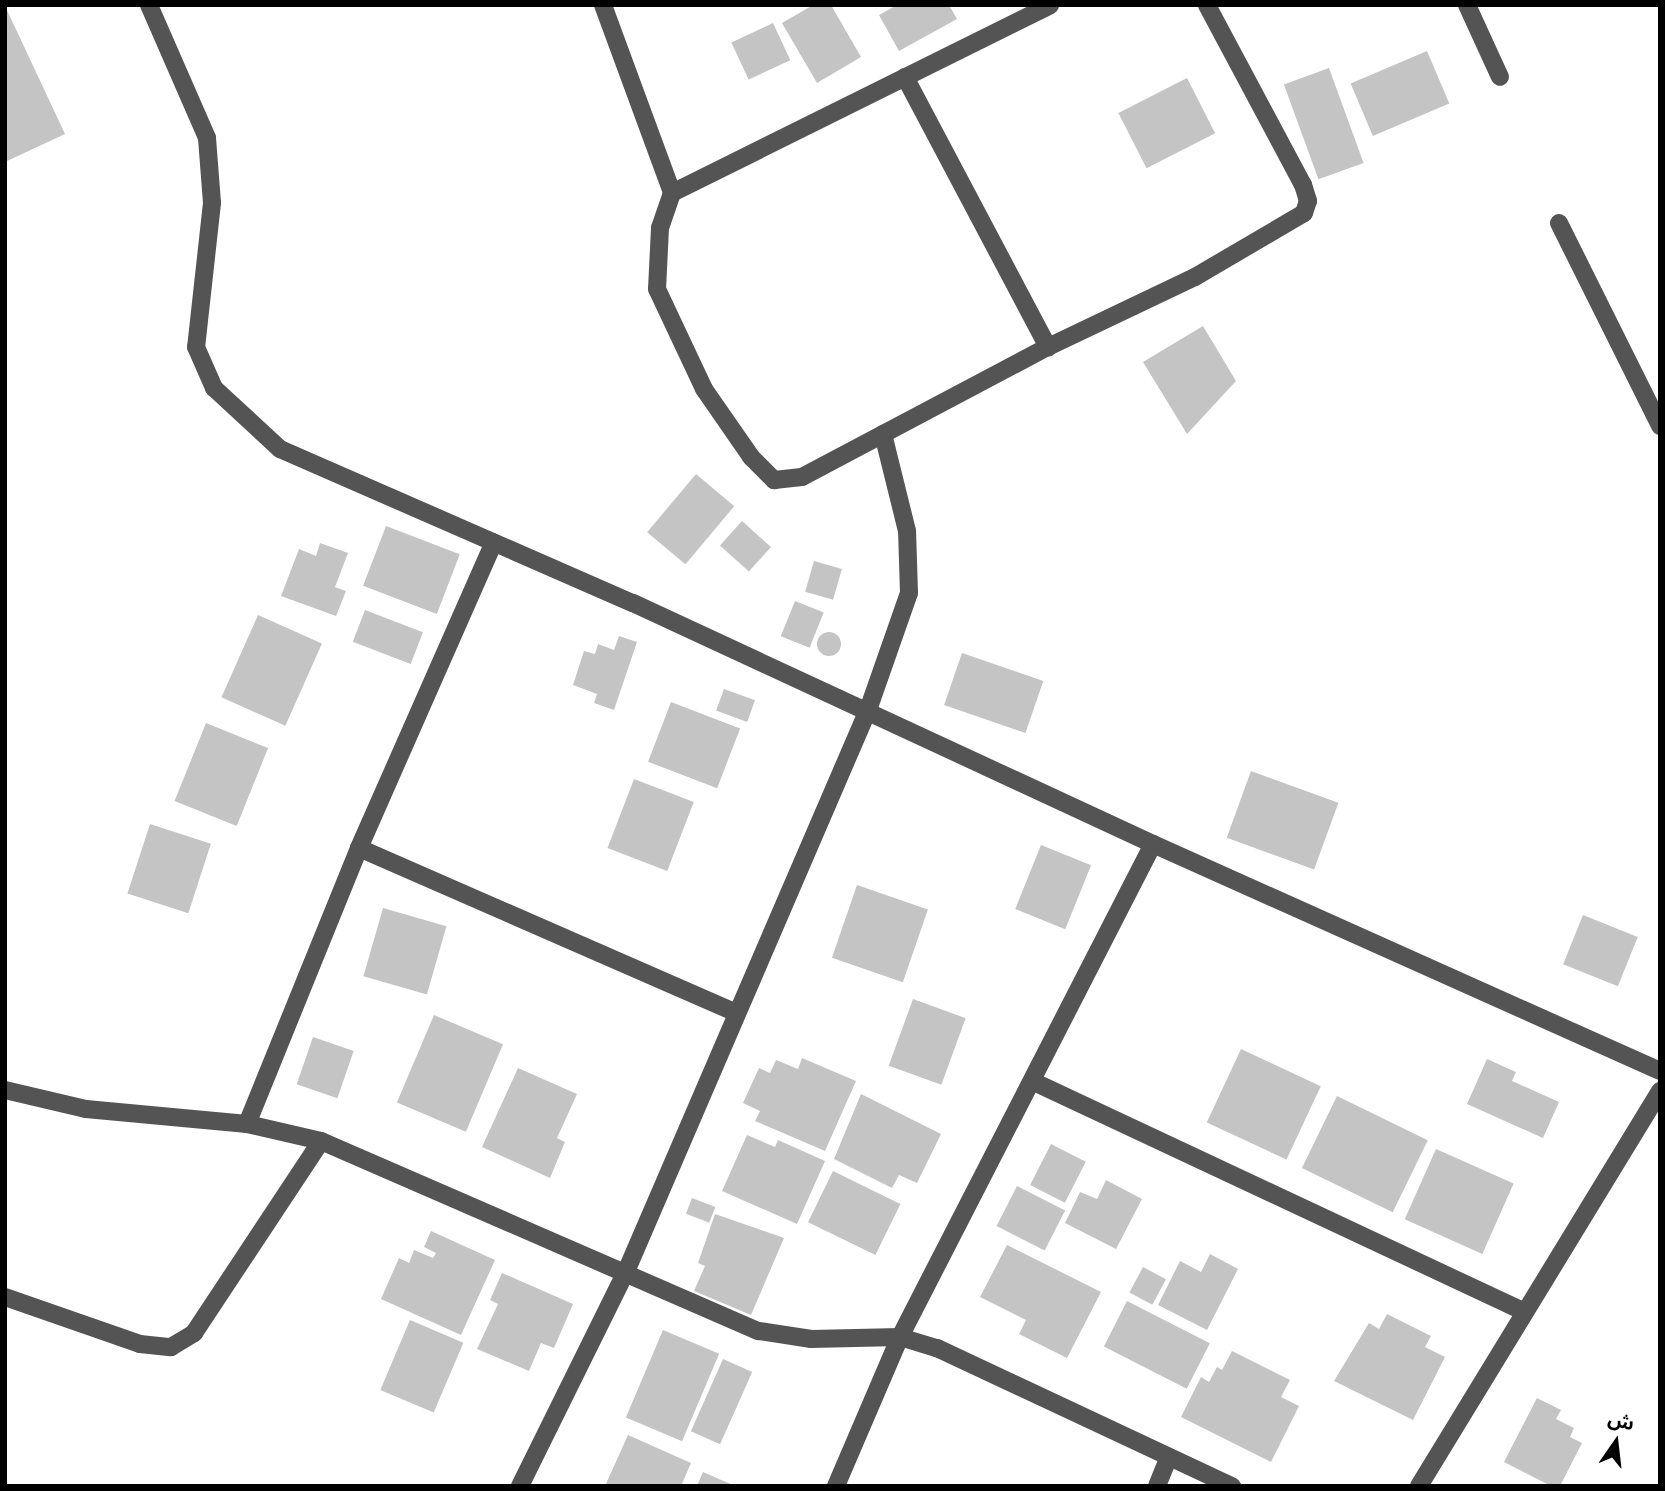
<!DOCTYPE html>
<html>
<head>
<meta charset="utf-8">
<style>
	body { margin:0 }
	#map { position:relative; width:1665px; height:1491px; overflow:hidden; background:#fff; font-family:"Nunito Sans","Noto Sans Arabic",sans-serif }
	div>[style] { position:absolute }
	.building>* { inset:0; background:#c4c4c4; transform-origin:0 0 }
	.round { border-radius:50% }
	.minor>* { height:18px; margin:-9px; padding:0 9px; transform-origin:9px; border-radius:9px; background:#545454 }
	span { translate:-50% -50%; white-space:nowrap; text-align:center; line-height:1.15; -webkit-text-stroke:7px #fff; paint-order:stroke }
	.frame { position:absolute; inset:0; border:7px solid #000; pointer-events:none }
	.north { position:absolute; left:1581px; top:1407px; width:70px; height:70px; -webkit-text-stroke:5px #fff; paint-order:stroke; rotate:14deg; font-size:19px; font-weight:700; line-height:28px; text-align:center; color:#000 }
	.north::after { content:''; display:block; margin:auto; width:24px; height:32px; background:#000; clip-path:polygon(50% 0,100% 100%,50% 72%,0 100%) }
</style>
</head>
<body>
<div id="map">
	<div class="building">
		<div style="clip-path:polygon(813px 5px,831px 5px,861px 57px,817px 83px,782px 23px)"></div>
		<div style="clip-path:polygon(897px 5px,949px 5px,957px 19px,899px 51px,879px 15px)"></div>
		<div style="clip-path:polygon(5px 6px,65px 134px,5px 162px)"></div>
		<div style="left:773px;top:23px;width:41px;height:46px;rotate:65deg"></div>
		<div style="left:1427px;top:51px;width:57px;height:83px;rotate:67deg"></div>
		<div style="left:1329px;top:68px;width:101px;height:48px;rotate:70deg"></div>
		<div style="left:1187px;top:78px;width:62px;height:77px;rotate:63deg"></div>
		<div style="clip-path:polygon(1203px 326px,1236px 381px,1187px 434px,1143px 362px)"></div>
		<div style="left:696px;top:474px;width:50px;height:76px;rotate:40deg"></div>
		<div style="left:742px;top:521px;width:39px;height:33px;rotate:42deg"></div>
		<div style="left:386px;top:526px;width:79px;height:64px;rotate:21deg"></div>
		<div style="clip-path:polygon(320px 543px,348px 553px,335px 587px,346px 591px,336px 616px,281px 596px,299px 549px,316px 556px)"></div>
		<div style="left:814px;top:561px;width:29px;height:32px;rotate:16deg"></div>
		<div style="left:795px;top:601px;width:31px;height:38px;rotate:22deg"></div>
		<div style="left:365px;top:610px;width:62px;height:34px;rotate:21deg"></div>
		<div style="left:258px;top:615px;width:70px;height:90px;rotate:24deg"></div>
		<div class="round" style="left:817px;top:632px;width:24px;height:24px"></div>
		<div style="clip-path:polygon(619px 636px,637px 642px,614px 710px,594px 703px,597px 694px,573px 685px,584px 651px,595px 654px,598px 644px,614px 650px)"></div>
		<div style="left:962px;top:653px;width:86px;height:55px;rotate:19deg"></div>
		<div style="left:724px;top:689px;width:33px;height:23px;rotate:20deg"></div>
		<div style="left:671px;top:702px;width:74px;height:64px;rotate:21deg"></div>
		<div style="left:206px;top:723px;width:67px;height:84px;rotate:22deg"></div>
		<div style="left:1251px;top:771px;width:93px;height:71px;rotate:20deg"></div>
		<div style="left:634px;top:779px;width:64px;height:74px;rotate:21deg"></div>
		<div style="left:150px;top:824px;width:64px;height:73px;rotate:18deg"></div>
		<div style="left:1041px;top:845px;width:54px;height:69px;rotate:22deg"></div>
		<div style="left:857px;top:885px;width:75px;height:77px;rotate:19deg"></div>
		<div style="left:383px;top:908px;width:66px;height:71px;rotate:16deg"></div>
		<div style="left:1583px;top:915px;width:59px;height:53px;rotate:22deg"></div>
		<div style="left:913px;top:999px;width:56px;height:71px;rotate:20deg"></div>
		<div style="left:434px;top:1015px;width:75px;height:95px;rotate:23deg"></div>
		<div style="left:313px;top:1037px;width:43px;height:50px;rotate:19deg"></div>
		<div style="left:1241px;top:1049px;width:88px;height:81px;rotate:25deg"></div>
		<div style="clip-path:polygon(802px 1058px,856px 1081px,825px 1151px,755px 1121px,760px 1111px,743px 1103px,759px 1068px,770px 1073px,776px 1060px,798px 1069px)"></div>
		<div style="clip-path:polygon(1487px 1059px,1516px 1072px,1512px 1081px,1559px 1102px,1543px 1138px,1467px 1104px)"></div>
		<div style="clip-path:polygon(518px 1068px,577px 1094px,557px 1138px,565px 1142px,550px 1178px,482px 1147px)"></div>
		<div style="clip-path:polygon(861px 1094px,941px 1134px,917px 1183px,899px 1175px,892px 1188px,834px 1159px)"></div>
		<div style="left:1337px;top:1096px;width:101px;height:80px;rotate:26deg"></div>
		<div style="clip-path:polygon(747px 1135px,775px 1147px,778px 1140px,825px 1161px,797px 1224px,722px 1191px)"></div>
		<div style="left:1051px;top:1144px;width:39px;height:46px;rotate:27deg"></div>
		<div style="left:1436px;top:1149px;width:85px;height:77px;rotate:24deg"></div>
		<div style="left:833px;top:1171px;width:75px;height:57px;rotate:26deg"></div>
		<div style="clip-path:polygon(1106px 1180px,1142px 1199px,1116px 1249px,1065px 1223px,1080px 1192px,1097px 1199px)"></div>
		<div style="left:1017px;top:1186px;width:54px;height:45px;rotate:27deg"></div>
		<div style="left:692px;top:1198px;width:25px;height:17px;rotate:21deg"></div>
		<div style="clip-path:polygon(715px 1214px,784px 1238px,751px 1315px,694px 1291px,705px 1266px,698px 1263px)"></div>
		<div style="clip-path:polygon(431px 1231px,495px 1260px,461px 1335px,381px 1299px,399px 1258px,409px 1263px,414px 1250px,433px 1258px,436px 1253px,424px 1247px)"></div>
		<div style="clip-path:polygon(1007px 1245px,1101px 1292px,1067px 1358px,1019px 1334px,1026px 1320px,980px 1297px)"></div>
		<div style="clip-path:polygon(1210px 1254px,1238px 1269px,1207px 1330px,1158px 1305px,1180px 1261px,1201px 1272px)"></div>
		<div style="left:1143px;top:1267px;width:26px;height:29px;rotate:28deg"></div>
		<div style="clip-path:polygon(502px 1273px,573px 1304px,554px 1348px,541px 1343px,529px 1371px,477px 1349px,498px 1304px,490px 1300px)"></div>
		<div style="left:1127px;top:1301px;width:93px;height:51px;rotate:27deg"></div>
		<div style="clip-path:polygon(1387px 1314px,1431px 1336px,1425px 1347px,1445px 1357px,1413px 1420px,1334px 1381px,1369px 1323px,1379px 1329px)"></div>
		<div style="left:410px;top:1320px;width:58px;height:76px;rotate:23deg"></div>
		<div style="left:663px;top:1330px;width:61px;height:95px;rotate:23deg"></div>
		<div style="clip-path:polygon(1232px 1351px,1290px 1380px,1281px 1397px,1299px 1406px,1271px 1462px,1181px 1417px,1201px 1377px,1209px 1382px,1217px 1367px,1222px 1370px)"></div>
		<div style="left:723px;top:1359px;width:32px;height:79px;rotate:24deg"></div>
		<div style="clip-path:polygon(1537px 1398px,1561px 1410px,1556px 1419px,1574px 1428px,1570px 1437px,1582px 1443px,1560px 1486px,1551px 1486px,1504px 1462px)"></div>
		<div style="clip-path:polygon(628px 1435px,691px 1463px,681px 1486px,605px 1486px)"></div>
		<div style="clip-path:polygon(703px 1472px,735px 1486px,697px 1486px)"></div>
	</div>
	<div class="minor">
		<div style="left:149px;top:5px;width:145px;rotate:66.4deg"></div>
		<div style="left:207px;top:138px;width:65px;rotate:85.6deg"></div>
		<div style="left:212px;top:203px;width:145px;rotate:96.3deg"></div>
		<div style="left:196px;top:347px;width:45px;rotate:66.3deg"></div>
		<div style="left:214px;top:388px;width:90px;rotate:42.7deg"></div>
		<div style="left:280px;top:449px;width:385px;rotate:23.6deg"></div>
		<div style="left:633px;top:603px;width:573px;rotate:24.87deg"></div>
		<div style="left:1153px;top:844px;width:555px;rotate:24.12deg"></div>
		<div style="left:603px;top:5px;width:200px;rotate:69.8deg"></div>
		<div style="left:672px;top:193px;width:37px;rotate:109deg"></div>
		<div style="left:660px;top:228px;width:61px;rotate:92.8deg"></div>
		<div style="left:657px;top:289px;width:110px;rotate:64.8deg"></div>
		<div style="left:704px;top:389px;width:83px;rotate:55.3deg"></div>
		<div style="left:751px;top:457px;width:33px;rotate:45deg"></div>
		<div style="left:774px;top:480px;width:28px;rotate:-6deg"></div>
		<div style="left:802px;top:477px;width:278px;rotate:-27.9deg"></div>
		<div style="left:1048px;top:347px;width:163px;rotate:-25.5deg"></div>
		<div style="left:1195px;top:277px;width:126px;rotate:-30.4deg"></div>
		<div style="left:1304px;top:213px;width:13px;rotate:-72deg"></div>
		<div style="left:1308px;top:201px;width:17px;rotate:-107deg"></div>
		<div style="left:1303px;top:185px;width:204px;rotate:-118.1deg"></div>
		<div style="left:1467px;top:5px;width:79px;rotate:65.4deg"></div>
		<div style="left:905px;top:77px;width:306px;rotate:62.1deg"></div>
		<div style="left:672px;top:193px;width:422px;rotate:-26.4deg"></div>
		<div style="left:1559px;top:223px;width:227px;rotate:63.5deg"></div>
		<div style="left:359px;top:848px;width:412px;rotate:23.6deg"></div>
		<div style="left:1032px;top:1081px;width:544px;rotate:25.11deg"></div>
		<div style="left:5px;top:1090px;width:83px;rotate:13.2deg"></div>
		<div style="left:86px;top:1109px;width:162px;rotate:5.3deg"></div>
		<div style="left:247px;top:1124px;width:76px;rotate:12.9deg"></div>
		<div style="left:321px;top:1141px;width:477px;rotate:23.5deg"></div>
		<div style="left:759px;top:1331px;width:53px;rotate:8.7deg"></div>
		<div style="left:811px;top:1339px;width:89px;rotate:-1.3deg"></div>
		<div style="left:900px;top:1337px;width:39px;rotate:17deg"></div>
		<div style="left:937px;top:1348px;width:326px;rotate:25.1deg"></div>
		<div style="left:247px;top:1124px;width:298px;rotate:-67.9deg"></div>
		<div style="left:359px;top:848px;width:334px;rotate:-66.2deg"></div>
		<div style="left:5px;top:1297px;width:143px;rotate:19.2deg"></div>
		<div style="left:140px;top:1344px;width:31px;rotate:6deg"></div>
		<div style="left:171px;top:1347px;width:27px;rotate:-31deg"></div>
		<div style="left:194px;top:1333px;width:230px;rotate:-56.5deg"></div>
		<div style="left:520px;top:1486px;width:237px;rotate:-63.7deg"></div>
		<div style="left:625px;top:1274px;width:614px;rotate:-66.69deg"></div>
		<div style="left:868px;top:710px;width:124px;rotate:-70.7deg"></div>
		<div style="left:909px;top:593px;width:62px;rotate:-91.8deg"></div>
		<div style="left:907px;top:531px;width:100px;rotate:-103.9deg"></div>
		<div style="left:836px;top:1486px;width:162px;rotate:-66.8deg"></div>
		<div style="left:900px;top:1337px;width:554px;rotate:-62.83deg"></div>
		<div style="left:1157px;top:1486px;width:31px;rotate:-68deg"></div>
		<div style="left:1419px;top:1486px;width:463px;rotate:-58.6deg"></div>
	</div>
	<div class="frame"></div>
	<div class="north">ش</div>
</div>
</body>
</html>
